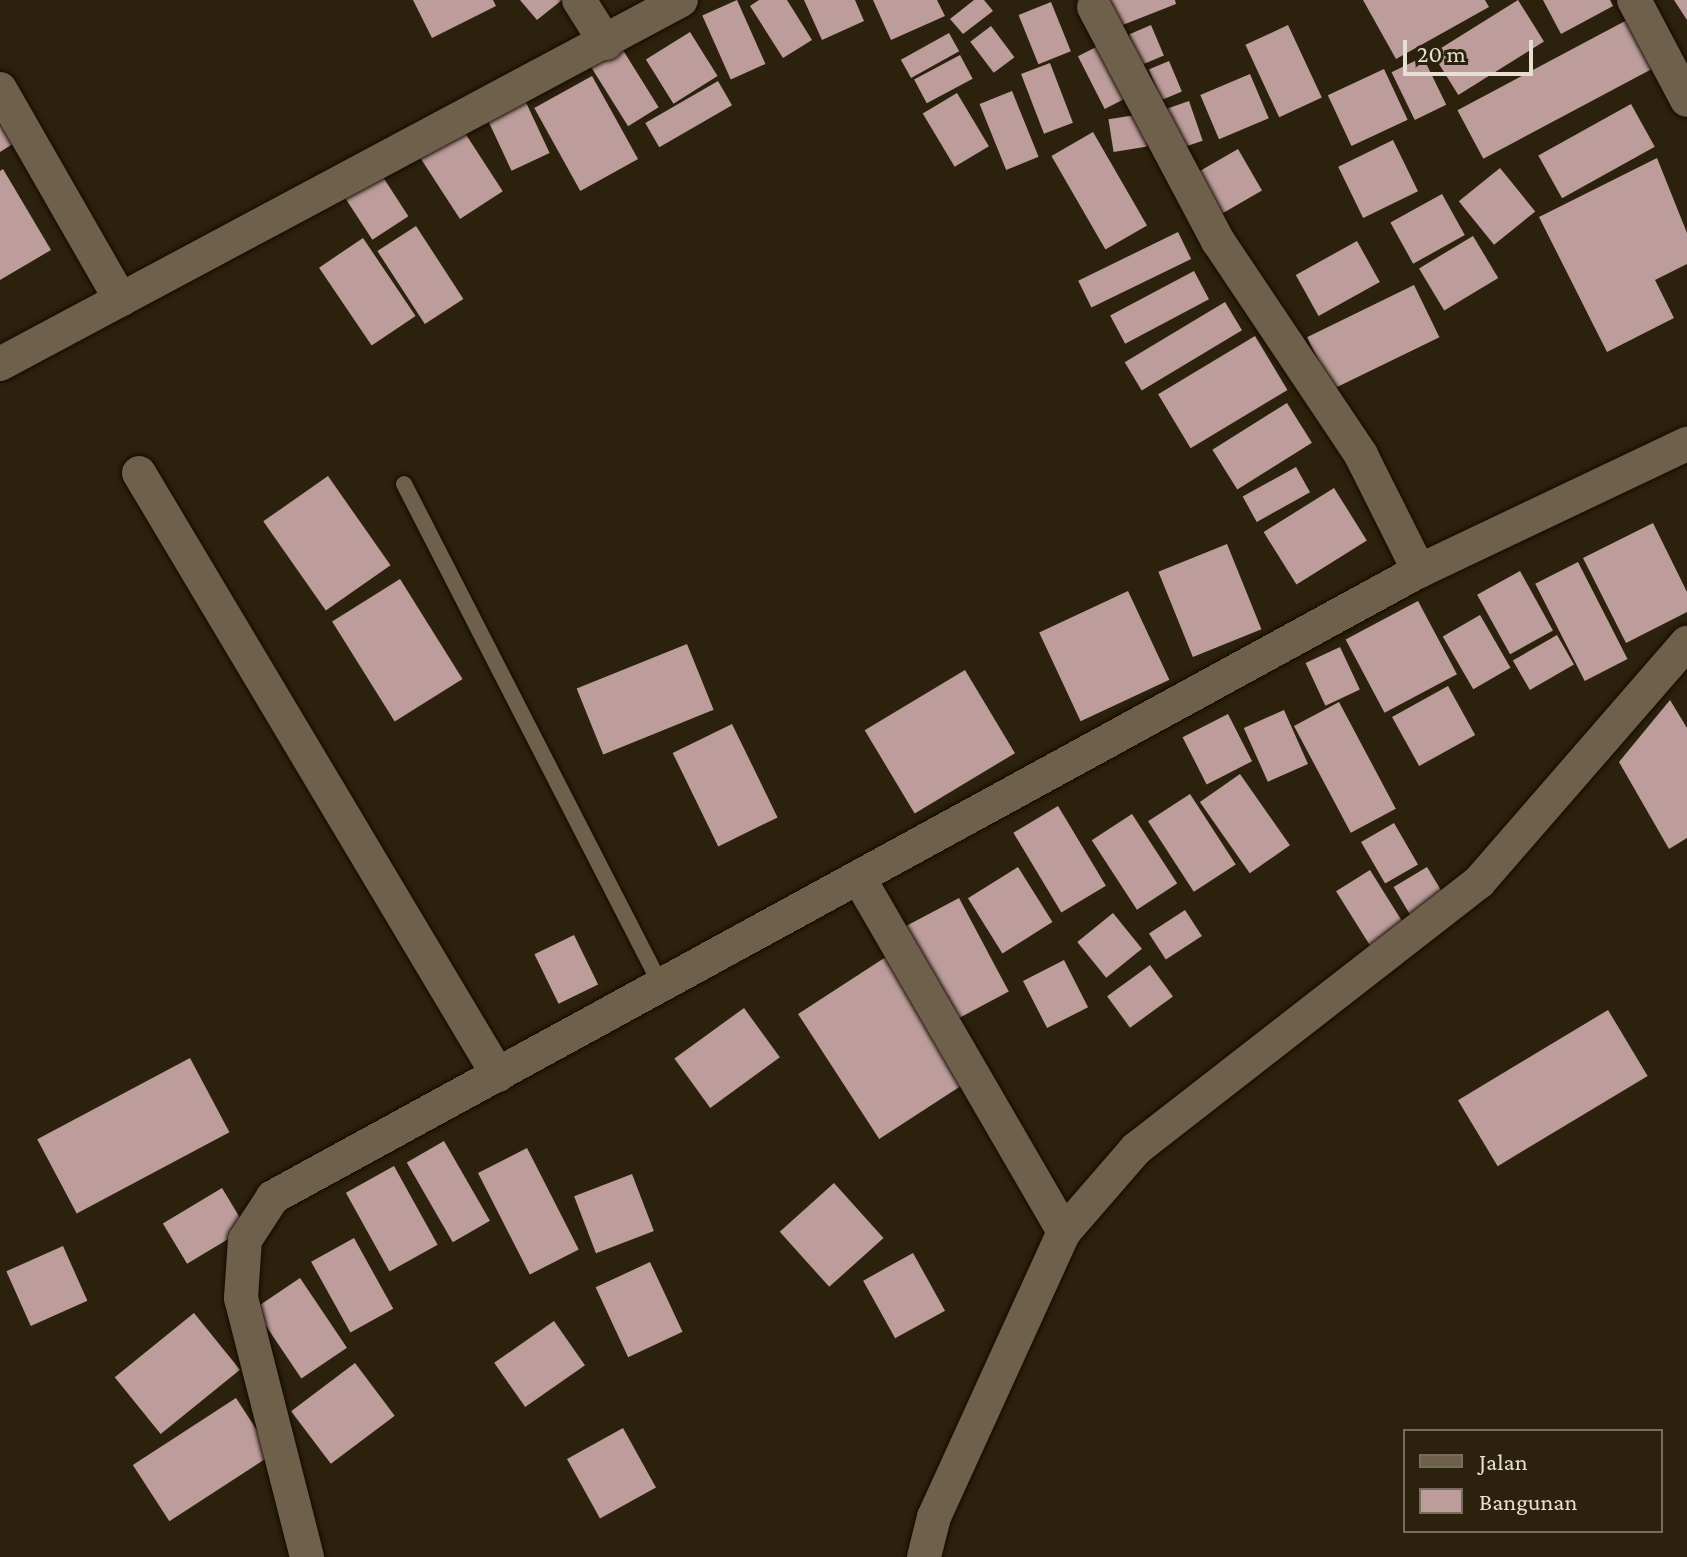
<!DOCTYPE html>
<html>
<head>
<meta charset="utf-8">
<style>
	body { margin:0 }
	#map { position:relative; width:1687px; height:1557px; overflow:hidden; background:#2c210c; font-family:"Crimson Pro",serif }
	div>[style] { position:absolute }
	.building>* { inset:0; background:#bd9d9c; transform-origin:0 0 }
	.roads { filter:drop-shadow(0 0 2px #140a00) drop-shadow(0 0 2px #140a00) }
	.lane>* { height:16px; margin:-8px; padding:0 8px; transform-origin:8px; border-radius:8px; background:#6e604a }
	.street>* { height:34px; margin:-17px; padding:0 17px; transform-origin:17px; border-radius:17px; background:#6e604a }
	span { translate:-50% -50%; white-space:nowrap; text-align:center; line-height:1.15; -webkit-text-stroke:8px #2c210c; paint-order:stroke }
	.legend { position:absolute; left:1403px; top:1429px; width:260px; height:104px; box-sizing:border-box; background:#2c210c; border:2px solid #776d5c; margin:0; padding:10px 14px; list-style:none; font-size:24px; color:#e7dfd3 }
	.legend li { display:flex; align-items:center; gap:16px; height:40px }
	.legend b { width:40px; border:2px solid #776d5c }
	.scale { position:absolute; left:1403px; top:40px; width:130px; height:36px; box-sizing:border-box; border:4px solid #e7dfd3; border-top:0; padding-left:10px; font-size:24px; line-height:28px; white-space:nowrap; color:#e7dfd3; -webkit-text-stroke:6px #2c210c; paint-order:stroke }
</style>
</head>
<body>
<div id="map">
	<div class="building">
		<div style="clip-path:polygon(413px 0,493px 0,496px 6px,432px 38px)"></div>
		<div style="clip-path:polygon(520px 0,562px 0,537px 20px)"></div>
		<div style="left:737px;top:0;width:70px;height:38px;rotate:66deg"></div>
		<div style="clip-path:polygon(759px 0,787px 0,812px 40px,783px 58px,750px 6px)"></div>
		<div style="clip-path:polygon(804px 0,855px 0,864px 21px,822px 40px)"></div>
		<div style="clip-path:polygon(873px 0,937px 0,945px 16px,891px 40px)"></div>
		<div style="clip-path:polygon(974px 0,984px 0,993px 11px,963px 34px,950px 19px)"></div>
		<div style="clip-path:polygon(1103px 0,1175px 0,1176px 4px,1115px 28px)"></div>
		<div style="clip-path:polygon(1363px 0,1485px 0,1489px 7px,1396px 59px)"></div>
		<div style="left:1518px;top:0;width:49px;height:101px;rotate:58deg"></div>
		<div style="clip-path:polygon(1543px 0,1610px 0,1613px 6px,1561px 34px)"></div>
		<div style="clip-path:polygon(1674px 0,1687px 0,1687px 20px)"></div>
		<div style="left:1051px;top:2px;width:53px;height:35px;rotate:68deg"></div>
		<div style="left:1627px;top:20px;width:55px;height:192px;rotate:62deg"></div>
		<div style="left:1151px;top:25px;width:33px;height:24px;rotate:67deg"></div>
		<div style="left:1288px;top:25px;width:80px;height:47px;rotate:65deg"></div>
		<div style="left:991px;top:26px;width:39px;height:26px;rotate:53deg"></div>
		<div style="left:690px;top:32px;width:52px;height:52px;rotate:58deg"></div>
		<div style="left:949px;top:33px;width:21px;height:55px;rotate:61deg"></div>
		<div style="left:1110px;top:40px;width:59px;height:36px;rotate:63deg"></div>
		<div style="left:621px;top:47px;width:71px;height:36px;rotate:58deg"></div>
		<div style="left:960px;top:55px;width:27px;height:52px;rotate:62deg"></div>
		<div style="left:1423px;top:57px;width:53px;height:35px;rotate:64deg"></div>
		<div style="left:1169px;top:61px;width:33px;height:22px;rotate:67deg"></div>
		<div style="left:1050px;top:63px;width:64px;height:31px;rotate:69deg"></div>
		<div style="left:1384px;top:69px;width:56px;height:62px;rotate:65deg"></div>
		<div style="left:1250px;top:74px;width:48px;height:54px;rotate:67deg"></div>
		<div style="left:592px;top:76px;width:95px;height:66px;rotate:61deg"></div>
		<div style="left:718px;top:81px;width:28px;height:84px;rotate:60deg"></div>
		<div style="left:1012px;top:91px;width:71px;height:35px;rotate:68deg"></div>
		<div style="left:957px;top:93px;width:62px;height:40px;rotate:59deg"></div>
		<div style="left:523px;top:96px;width:63px;height:42px;rotate:65deg"></div>
		<div style="left:1189px;top:101px;width:42px;height:25px;rotate:71deg"></div>
		<div style="left:1631px;top:104px;width:49px;height:106px;rotate:61deg"></div>
		<div style="clip-path:polygon(0 106px,22px 138px,0 152px)"></div>
		<div style="left:1142px;top:114px;width:33px;height:34px;rotate:81deg"></div>
		<div style="left:463px;top:130px;width:73px;height:51px;rotate:57deg"></div>
		<div style="left:1093px;top:132px;width:108px;height:48px;rotate:60deg"></div>
		<div style="left:1393px;top:140px;width:57px;height:61px;rotate:64deg"></div>
		<div style="left:1238px;top:149px;width:48px;height:49px;rotate:60deg"></div>
		<div style="clip-path:polygon(1657px 158px,1687px 233px,1687px 264px,1655px 280px,1674px 318px,1607px 352px,1539px 217px)"></div>
		<div style="left:1500px;top:168px;width:56px;height:53px;rotate:51deg"></div>
		<div style="clip-path:polygon(3px 169px,51px 250px,0 280px,0 171px)"></div>
		<div style="left:379px;top:171px;width:54px;height:43px;rotate:57deg"></div>
		<div style="left:1442px;top:194px;width:47px;height:59px;rotate:61deg"></div>
		<div style="left:416px;top:226px;width:87px;height:46px;rotate:57deg"></div>
		<div style="left:1178px;top:232px;width:30px;height:111px;rotate:64deg"></div>
		<div style="left:1473px;top:236px;width:49px;height:63px;rotate:59deg"></div>
		<div style="left:363px;top:238px;width:94px;height:53px;rotate:56deg"></div>
		<div style="left:1357px;top:241px;width:47px;height:70px;rotate:61deg"></div>
		<div style="left:1194px;top:271px;width:32px;height:95px;rotate:62deg"></div>
		<div style="left:1414px;top:285px;width:58px;height:119px;rotate:64deg"></div>
		<div style="left:1225px;top:302px;width:33px;height:117px;rotate:59deg"></div>
		<div style="left:1255px;top:336px;width:63px;height:113px;rotate:59deg"></div>
		<div style="left:1287px;top:403px;width:47px;height:88px;rotate:58deg"></div>
		<div style="left:1296px;top:467px;width:29px;height:61px;rotate:61deg"></div>
		<div style="left:328px;top:476px;width:109px;height:79px;rotate:55deg"></div>
		<div style="left:1334px;top:488px;width:62px;height:83px;rotate:58deg"></div>
		<div style="clip-path:polygon(1653px 523px,1687px 592px,1687px 612px,1626px 643px,1583px 558px)"></div>
		<div style="left:1227px;top:544px;width:92px;height:74px;rotate:68deg"></div>
		<div style="left:1578px;top:562px;width:109px;height:48px;rotate:63deg"></div>
		<div style="left:1520px;top:571px;width:68px;height:49px;rotate:61deg"></div>
		<div style="left:400px;top:579px;width:118px;height:80px;rotate:58deg"></div>
		<div style="left:1128px;top:591px;width:98px;height:98px;rotate:65deg"></div>
		<div style="left:1418px;top:601px;width:83px;height:82px;rotate:62deg"></div>
		<div style="left:1480px;top:615px;width:61px;height:43px;rotate:60deg"></div>
		<div style="left:1557px;top:635px;width:34px;height:51px;rotate:60deg"></div>
		<div style="left:687px;top:644px;width:71px;height:119px;rotate:68deg"></div>
		<div style="left:1340px;top:647px;width:47px;height:38px;rotate:65deg"></div>
		<div style="left:965px;top:670px;width:97px;height:117px;rotate:59deg"></div>
		<div style="left:1448px;top:686px;width:56px;height:64px;rotate:61deg"></div>
		<div style="clip-path:polygon(1670px 700px,1687px 728px,1687px 838px,1669px 849px,1619px 762px)"></div>
		<div style="left:1339px;top:702px;width:121px;height:51px;rotate:62deg"></div>
		<div style="left:1284px;top:710px;width:59px;height:44px;rotate:66deg"></div>
		<div style="left:1228px;top:714px;width:53px;height:51px;rotate:63deg"></div>
		<div style="left:732px;top:724px;width:104px;height:66px;rotate:64deg"></div>
		<div style="left:1240px;top:774px;width:87px;height:49px;rotate:55deg"></div>
		<div style="left:1190px;top:794px;width:84px;height:50px;rotate:57deg"></div>
		<div style="left:1058px;top:806px;width:93px;height:52px;rotate:59deg"></div>
		<div style="left:1132px;top:814px;width:83px;height:48px;rotate:57deg"></div>
		<div style="left:1394px;top:823px;width:48px;height:38px;rotate:60deg"></div>
		<div style="left:1018px;top:867px;width:65px;height:59px;rotate:58deg"></div>
		<div style="left:1427px;top:867px;width:43px;height:39px;rotate:59deg"></div>
		<div style="left:1370px;top:870px;width:70px;height:40px;rotate:58deg"></div>
		<div style="left:959px;top:898px;width:106px;height:62px;rotate:62deg"></div>
		<div style="left:1185px;top:910px;width:31px;height:43px;rotate:57deg"></div>
		<div style="left:1113px;top:913px;width:46px;height:46px;rotate:51deg"></div>
		<div style="left:574px;top:935px;width:55px;height:44px;rotate:64deg"></div>
		<div style="left:892px;top:953px;width:149px;height:112px;rotate:57deg"></div>
		<div style="left:1064px;top:960px;width:53px;height:46px;rotate:63deg"></div>
		<div style="left:1150px;top:965px;width:39px;height:53px;rotate:54deg"></div>
		<div style="left:744px;top:1008px;width:61px;height:86px;rotate:54deg"></div>
		<div style="left:1608px;top:1010px;width:77px;height:175px;rotate:59deg"></div>
		<div style="left:190px;top:1058px;width:84px;height:173px;rotate:62deg"></div>
		<div style="left:444px;top:1141px;width:92px;height:43px;rotate:60deg"></div>
		<div style="left:527px;top:1148px;width:114px;height:55px;rotate:63deg"></div>
		<div style="left:394px;top:1166px;width:90px;height:55px;rotate:61deg"></div>
		<div style="left:632px;top:1174px;width:61px;height:62px;rotate:69deg"></div>
		<div style="left:834px;top:1183px;width:74px;height:73px;rotate:48deg"></div>
		<div style="left:222px;top:1188px;width:47px;height:69px;rotate:59deg"></div>
		<div style="left:354px;top:1238px;width:81px;height:49px;rotate:61deg"></div>
		<div style="left:63px;top:1246px;width:60px;height:62px;rotate:66deg"></div>
		<div style="left:913px;top:1253px;width:66px;height:57px;rotate:61deg"></div>
		<div style="left:650px;top:1262px;width:77px;height:60px;rotate:65deg"></div>
		<div style="left:300px;top:1278px;width:84px;height:55px;rotate:56deg"></div>
		<div style="left:194px;top:1313px;width:73px;height:102px;rotate:51deg"></div>
		<div style="left:554px;top:1321px;width:54px;height:73px;rotate:55deg"></div>
		<div style="left:355px;top:1363px;width:66px;height:80px;rotate:53deg"></div>
		<div style="left:236px;top:1398px;width:67px;height:123px;rotate:57deg"></div>
		<div style="left:623px;top:1428px;width:68px;height:64px;rotate:61deg"></div>
	</div>
	<div class="roads">
		<div class="lane">
			<div style="left:404px;top:484px;width:565px;rotate:62.85deg"></div>
		</div>
		<div class="street">
			<div style="left:579px;top:0;width:51px;rotate:57.9deg"></div>
			<div style="left:1634px;top:0;width:113px;rotate:62.1deg"></div>
			<div style="left:1094px;top:7px;width:265px;rotate:62.1deg"></div>
			<div style="left:1218px;top:241px;width:257px;rotate:56.2deg"></div>
			<div style="left:1361px;top:455px;width:130px;rotate:63.4deg"></div>
			<div style="left:0;top:89px;width:243px;rotate:60.2deg"></div>
			<div style="left:0;top:364px;width:772px;rotate:-28.12deg"></div>
			<div style="left:139px;top:473px;width:701px;rotate:59.19deg"></div>
			<div style="left:860px;top:880px;width:407px;rotate:59.9deg"></div>
			<div style="left:1064px;top:1232px;width:110px;rotate:-49.1deg"></div>
			<div style="left:1136px;top:1149px;width:435px;rotate:-37.9deg"></div>
			<div style="left:1479px;top:882px;width:317px;rotate:-49deg"></div>
			<div style="left:307px;top:1557px;width:267px;rotate:-104.3deg"></div>
			<div style="left:241px;top:1298px;width:58px;rotate:-86.1deg"></div>
			<div style="left:245px;top:1240px;width:51px;rotate:-56.9deg"></div>
			<div style="left:273px;top:1197px;width:1306px;rotate:-28.65deg"></div>
			<div style="left:1419px;top:571px;width:297px;rotate:-25.4deg"></div>
			<div style="left:924px;top:1557px;width:41px;rotate:-76deg"></div>
			<div style="left:934px;top:1517px;width:313px;rotate:-65.5deg"></div>
		</div>
	</div>
	<ul class="legend">
	<li><b style="height:10px;background:#6e604a"></b>Jalan</li>
	<li><b style="height:22px;background:#bd9d9c"></b>Bangunan</li>
	</ul>
	<div class="scale">20 m</div>
</div>
</body>
</html>
